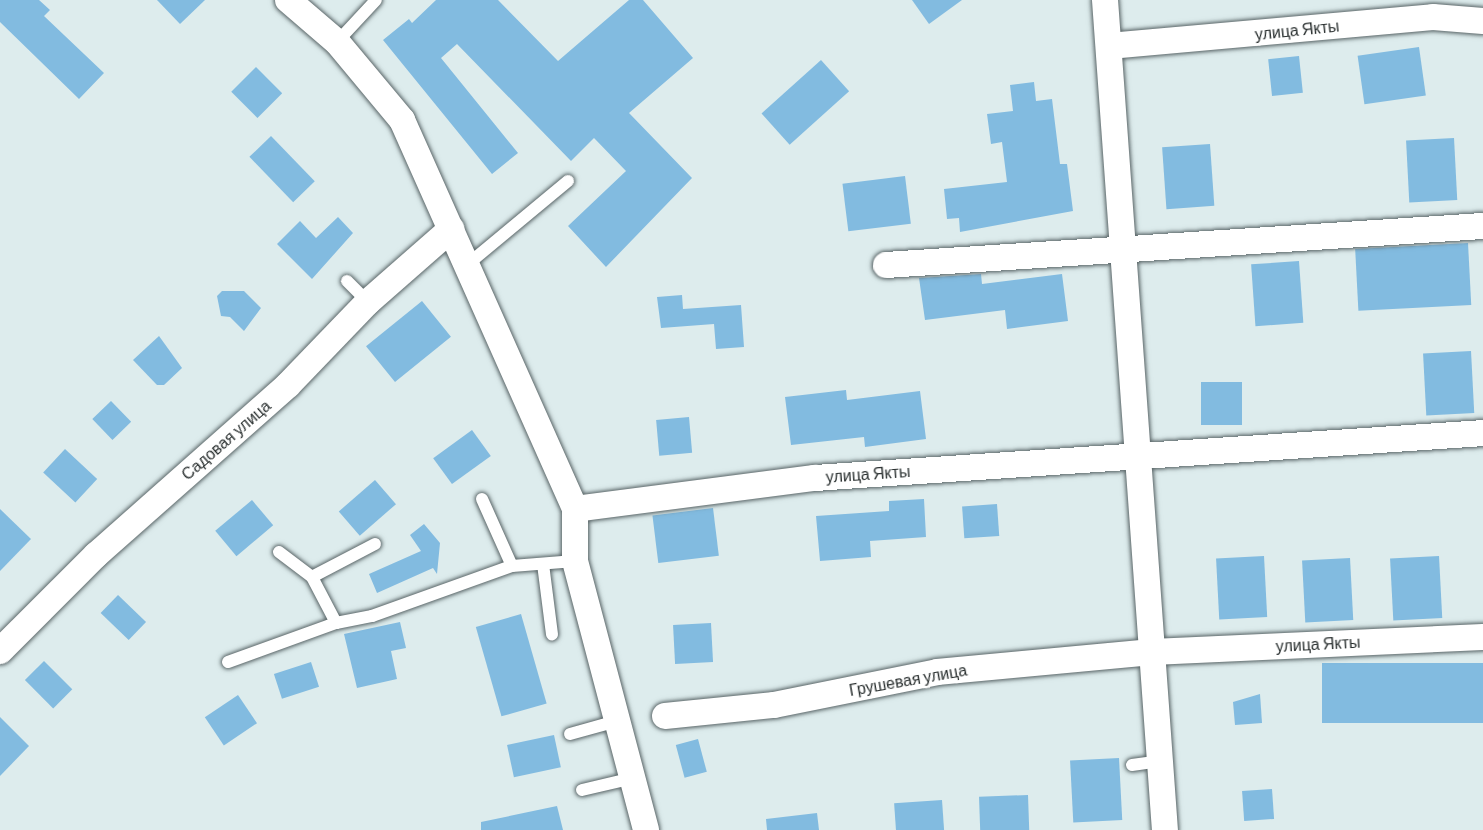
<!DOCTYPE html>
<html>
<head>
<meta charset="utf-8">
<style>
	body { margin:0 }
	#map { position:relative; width:1483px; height:830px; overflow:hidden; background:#ddeced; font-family:Barlow,sans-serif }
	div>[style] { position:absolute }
	.building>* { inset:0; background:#82bbe0; transform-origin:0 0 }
	.roads { filter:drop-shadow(0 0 2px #596567) drop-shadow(0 0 2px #596567) }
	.service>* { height:12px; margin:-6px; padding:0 6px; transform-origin:6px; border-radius:6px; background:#fff }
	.minor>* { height:26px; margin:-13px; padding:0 13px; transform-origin:13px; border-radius:13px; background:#fff }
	span { translate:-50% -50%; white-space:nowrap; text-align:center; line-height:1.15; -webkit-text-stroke:5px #fff; paint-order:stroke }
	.street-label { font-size:16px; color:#282e2e }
</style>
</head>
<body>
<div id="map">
	<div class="building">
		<div style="clip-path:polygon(0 0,39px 0,50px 10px,44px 16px,104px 73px,79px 99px,0 22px)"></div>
		<div style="clip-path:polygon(157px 0,205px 0,180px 24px)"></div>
		<div style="clip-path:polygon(436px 0,498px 0,558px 61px,629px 0,643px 0,693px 58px,629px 113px,692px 178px,606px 267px,568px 226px,626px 171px,594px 138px,571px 161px,457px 44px,441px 58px,518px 153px,492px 174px,383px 40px,409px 19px,412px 23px)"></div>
		<div style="clip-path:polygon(912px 0,962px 0,929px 24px)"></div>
		<div style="left:1419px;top:47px;width:49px;height:62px;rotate:82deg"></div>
		<div style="left:1299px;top:56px;width:37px;height:31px;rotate:84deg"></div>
		<div style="left:821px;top:60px;width:42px;height:80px;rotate:48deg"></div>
		<div style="left:256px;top:67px;width:37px;height:35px;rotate:45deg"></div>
		<div style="clip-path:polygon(1034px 82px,1036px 101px,1052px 99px,1060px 164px,1067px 164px,1073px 211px,960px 232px,959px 218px,947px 219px,944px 189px,1007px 182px,1002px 142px,991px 144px,987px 114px,1013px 111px,1010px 85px)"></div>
		<div style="left:271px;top:136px;width:63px;height:30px;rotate:46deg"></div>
		<div style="left:1454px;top:138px;width:62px;height:48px;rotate:87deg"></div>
		<div style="left:1210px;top:144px;width:62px;height:48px;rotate:86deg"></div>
		<div style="left:905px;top:176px;width:48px;height:63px;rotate:83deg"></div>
		<div style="clip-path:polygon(338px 217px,353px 233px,312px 279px,277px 244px,300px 221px,316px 238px)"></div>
		<div style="left:1468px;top:243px;width:62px;height:113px;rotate:87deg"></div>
		<div style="left:1299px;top:261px;width:62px;height:48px;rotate:86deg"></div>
		<div style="clip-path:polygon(981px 274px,982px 284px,1062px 274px,1068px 321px,1007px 329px,1005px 310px,925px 320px,919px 278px)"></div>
		<div style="clip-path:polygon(222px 291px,244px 291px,261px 308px,244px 331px,230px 317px,221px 316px,217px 296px)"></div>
		<div style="clip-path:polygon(682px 295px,683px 309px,741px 305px,744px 347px,716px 349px,714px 324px,661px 328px,657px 297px)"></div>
		<div style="left:422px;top:301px;width:46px;height:72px;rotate:51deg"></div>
		<div style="clip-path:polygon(159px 336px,182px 368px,164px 385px,157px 385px,133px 360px)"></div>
		<div style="left:1471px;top:351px;width:62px;height:48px;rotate:87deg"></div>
		<div style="left:1201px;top:382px;width:41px;height:43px"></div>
		<div style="clip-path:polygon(846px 390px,847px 400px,920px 391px,926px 439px,865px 447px,864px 437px,791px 445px,785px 397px)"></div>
		<div style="left:111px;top:401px;width:29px;height:26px;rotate:46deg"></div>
		<div style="left:689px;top:417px;width:36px;height:33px;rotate:85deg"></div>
		<div style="left:472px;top:430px;width:32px;height:48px;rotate:54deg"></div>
		<div style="left:65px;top:449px;width:44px;height:32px;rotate:43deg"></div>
		<div style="left:375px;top:480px;width:32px;height:48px;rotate:49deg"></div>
		<div style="clip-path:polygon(924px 499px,926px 537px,870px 541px,871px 557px,820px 561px,816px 516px,889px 511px,889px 501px)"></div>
		<div style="left:252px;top:500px;width:33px;height:48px;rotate:50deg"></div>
		<div style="left:997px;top:504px;width:32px;height:35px;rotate:86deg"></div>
		<div style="left:713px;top:508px;width:48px;height:61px;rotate:83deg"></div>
		<div style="clip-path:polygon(0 509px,31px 539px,0 571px)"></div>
		<div style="clip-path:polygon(424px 524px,440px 543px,437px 574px,433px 568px,377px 593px,369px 574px,421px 551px,410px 535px)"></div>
		<div style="left:1264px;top:556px;width:61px;height:48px;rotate:87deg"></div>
		<div style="left:1439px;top:556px;width:62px;height:49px;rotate:87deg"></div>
		<div style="left:1350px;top:558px;width:62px;height:48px;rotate:87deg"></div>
		<div style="left:118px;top:595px;width:39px;height:25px;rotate:44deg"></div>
		<div style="left:521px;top:614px;width:93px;height:47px;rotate:74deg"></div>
		<div style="clip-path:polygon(400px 622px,406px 648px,391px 651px,397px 679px,357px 688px,344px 634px)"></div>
		<div style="left:711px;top:623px;width:39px;height:38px;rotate:87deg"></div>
		<div style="left:44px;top:661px;width:40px;height:27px;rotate:45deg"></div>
		<div style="left:311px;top:662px;width:26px;height:39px;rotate:72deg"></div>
		<div style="left:1483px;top:663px;width:60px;height:161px;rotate:90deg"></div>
		<div style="clip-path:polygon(1260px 694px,1262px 723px,1235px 725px,1233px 702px)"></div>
		<div style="left:238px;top:695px;width:34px;height:40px;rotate:56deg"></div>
		<div style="clip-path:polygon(0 717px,29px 746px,0 776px)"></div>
		<div style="left:554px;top:735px;width:33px;height:48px;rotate:78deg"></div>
		<div style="left:698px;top:739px;width:34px;height:23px;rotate:75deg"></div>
		<div style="left:1119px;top:758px;width:62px;height:49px;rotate:87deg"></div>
		<div style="left:1272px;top:789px;width:30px;height:30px;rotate:86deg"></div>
		<div style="left:1028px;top:795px;width:35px;height:49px;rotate:88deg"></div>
		<div style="left:942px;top:800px;width:30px;height:48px;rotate:86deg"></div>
		<div style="clip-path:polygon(557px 806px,563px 830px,481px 830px,481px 822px)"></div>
		<div style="clip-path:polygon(817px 813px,819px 830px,767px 830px,766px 819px)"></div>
	</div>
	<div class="roads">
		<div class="service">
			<div style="left:337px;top:42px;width:57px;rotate:-47.1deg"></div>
			<div style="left:468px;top:264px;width:130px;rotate:-39.7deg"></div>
			<div style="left:347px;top:281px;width:30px;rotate:45deg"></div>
			<div style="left:482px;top:499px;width:73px;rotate:65.9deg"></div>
			<div style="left:375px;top:544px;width:71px;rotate:152.4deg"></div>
			<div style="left:312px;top:577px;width:52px;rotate:62.4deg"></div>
			<div style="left:336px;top:623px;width:37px;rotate:-11deg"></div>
			<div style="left:372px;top:616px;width:149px;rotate:-19.7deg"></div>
			<div style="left:512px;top:566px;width:63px;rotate:-4.5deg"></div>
			<div style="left:279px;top:552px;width:41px;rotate:37.1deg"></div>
			<div style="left:543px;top:564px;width:71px;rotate:82.7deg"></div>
			<div style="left:228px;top:662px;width:115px;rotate:-19.9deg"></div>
			<div style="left:570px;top:734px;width:49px;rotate:-15.5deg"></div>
			<div style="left:1132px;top:765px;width:28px;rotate:-8deg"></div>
			<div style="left:582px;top:790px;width:52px;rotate:-13.2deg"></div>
		</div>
		<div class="minor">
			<div style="left:288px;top:0;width:65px;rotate:40.6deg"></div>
			<div style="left:337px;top:42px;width:102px;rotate:50.2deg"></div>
			<div style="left:402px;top:120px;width:426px;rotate:66deg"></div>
			<div style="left:575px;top:509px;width:52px;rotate:90deg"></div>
			<div style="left:575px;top:561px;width:278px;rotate:75.2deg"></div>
			<div style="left:1105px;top:0;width:832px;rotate:85.87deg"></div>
			<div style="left:1109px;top:46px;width:325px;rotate:-5.1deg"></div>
			<div style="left:1433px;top:17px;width:50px;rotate:4.6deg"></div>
			<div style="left:886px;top:265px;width:598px;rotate:-3.74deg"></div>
			<div style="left:575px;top:509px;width:242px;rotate:-7.4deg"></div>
			<div style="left:815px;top:478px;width:670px;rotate:-3.85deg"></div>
			<div style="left:0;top:651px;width:136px;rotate:-45deg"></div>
			<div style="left:96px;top:555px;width:256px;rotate:-41.5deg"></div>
			<div style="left:288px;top:385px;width:115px;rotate:-46.1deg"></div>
			<div style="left:368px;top:302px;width:111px;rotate:-41.3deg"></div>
			<div style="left:665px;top:716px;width:110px;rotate:-5.8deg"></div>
			<div style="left:774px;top:705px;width:166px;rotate:-11.4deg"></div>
			<div style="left:937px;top:672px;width:216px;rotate:-5.3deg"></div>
			<div style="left:1152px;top:652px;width:331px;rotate:-2.6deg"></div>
		</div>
	</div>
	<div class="street-label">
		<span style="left:1297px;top:30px;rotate:-6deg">улица Якты</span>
		<span style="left:226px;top:440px;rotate:-41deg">Садовая улица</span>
		<span style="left:868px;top:474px;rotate:-4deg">улица Якты</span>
		<span style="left:1318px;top:644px;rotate:-3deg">улица Якты</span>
		<span style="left:908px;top:680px;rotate:-10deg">Грушевая улица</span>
	</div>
</div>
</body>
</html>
